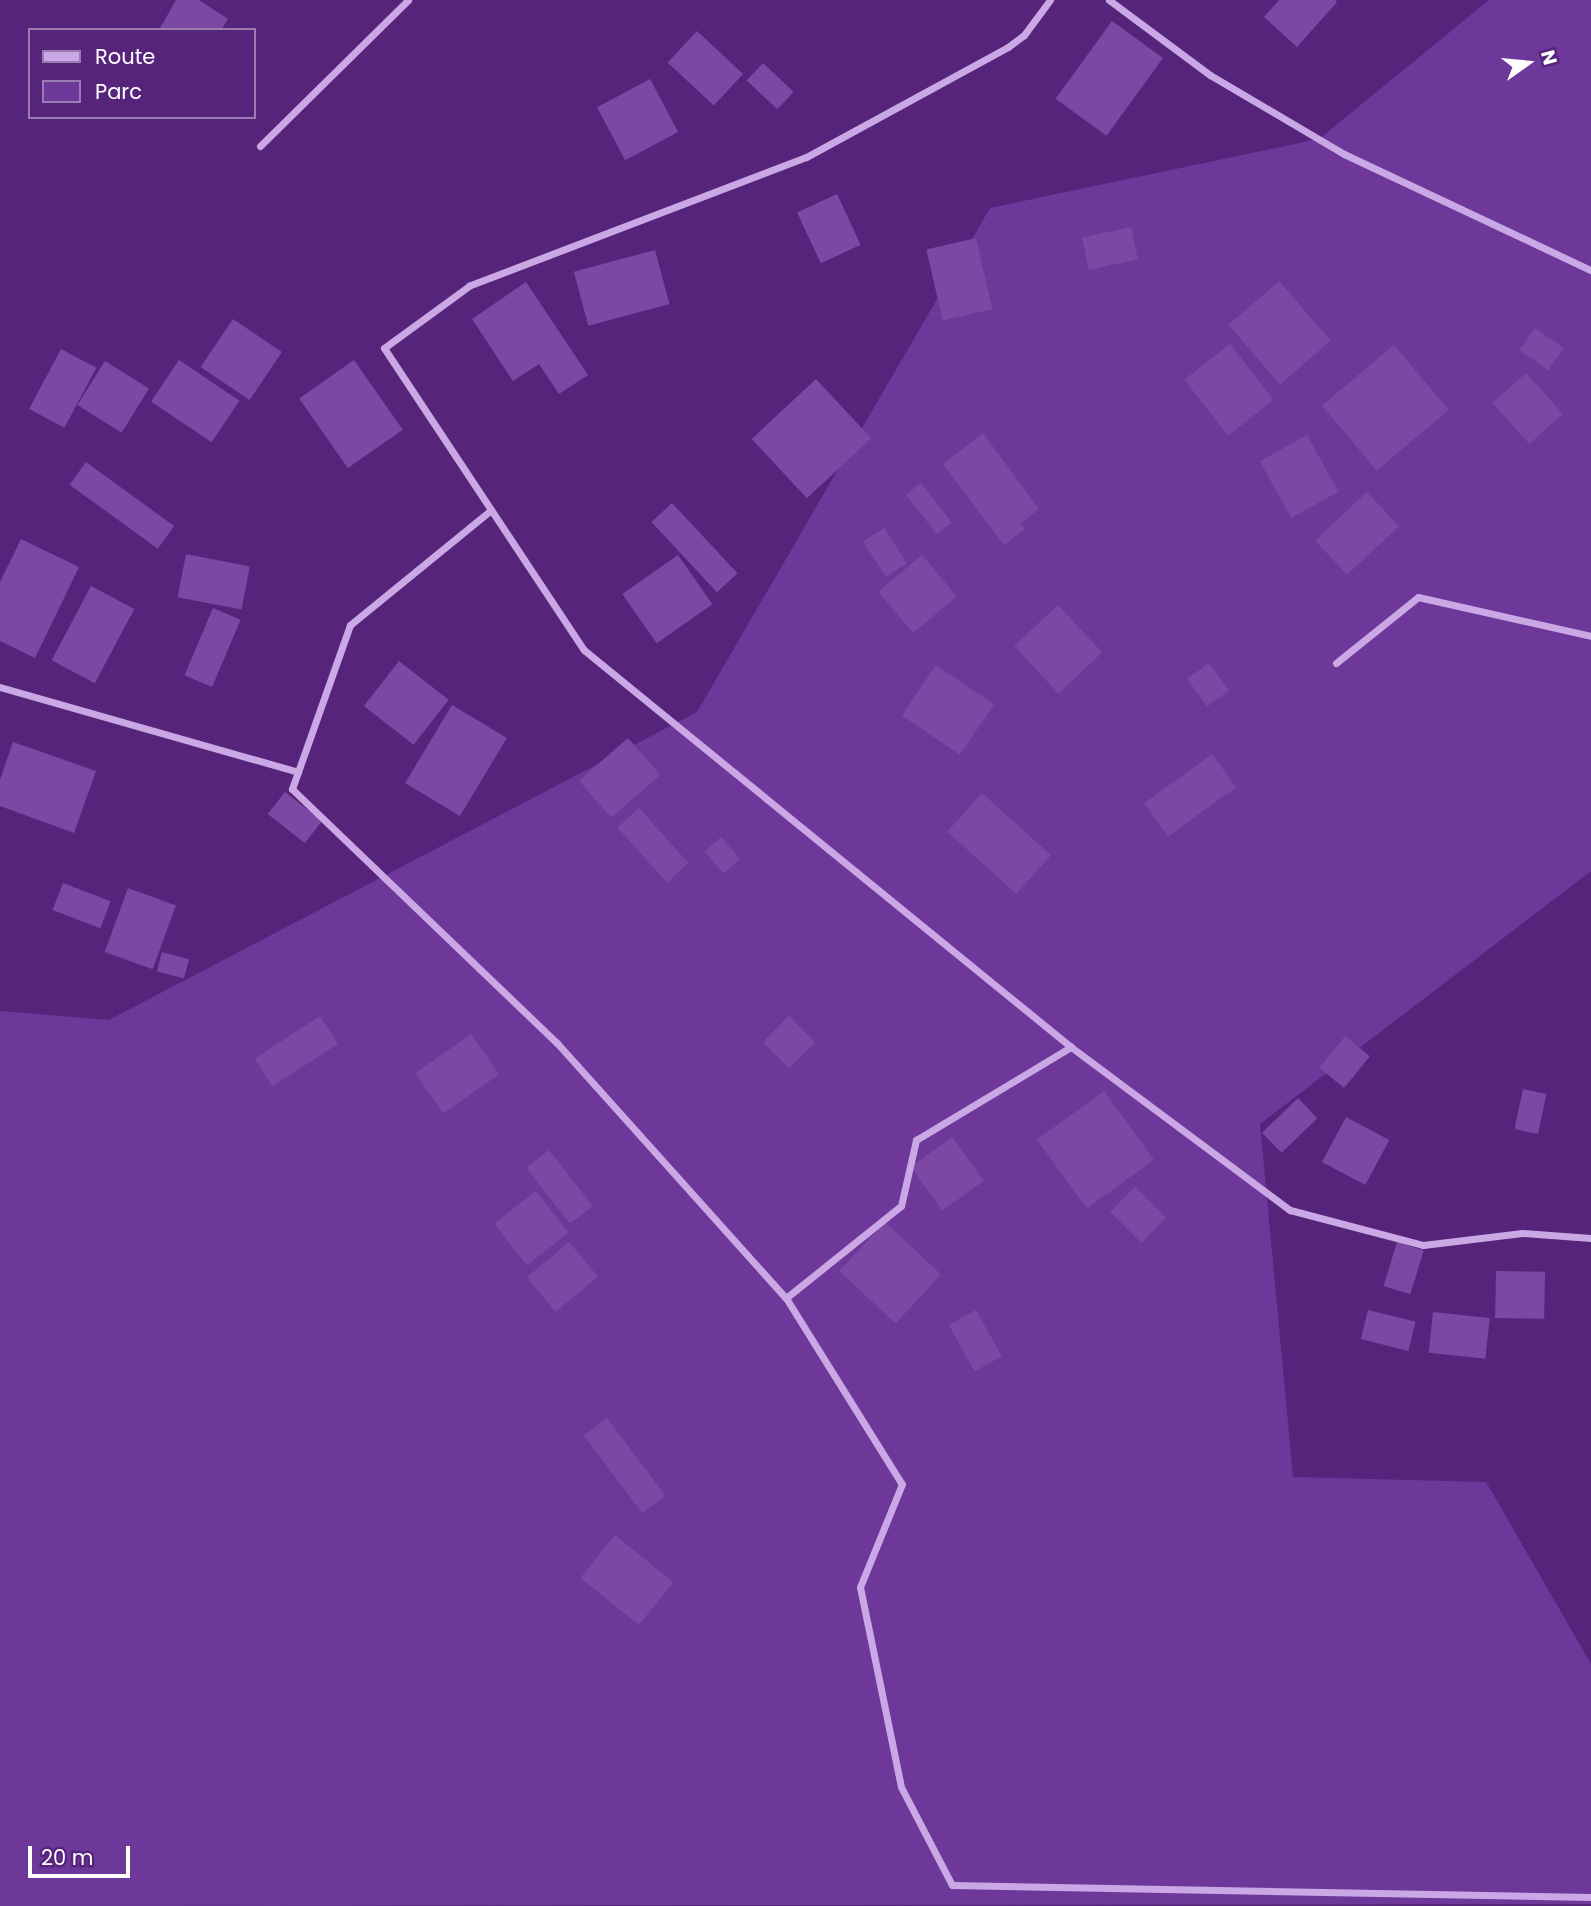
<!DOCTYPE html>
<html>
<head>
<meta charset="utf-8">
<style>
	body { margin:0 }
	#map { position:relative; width:1591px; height:1906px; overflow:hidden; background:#57247c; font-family:Poppins,sans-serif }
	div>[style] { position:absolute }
	.green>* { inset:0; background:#6e389a }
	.building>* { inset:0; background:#7c48a3; transform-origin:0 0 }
	.street>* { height:7px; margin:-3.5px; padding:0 3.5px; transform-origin:3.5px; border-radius:3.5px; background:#caa8e5 }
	span { translate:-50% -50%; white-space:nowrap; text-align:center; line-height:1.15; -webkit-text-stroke:5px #57247c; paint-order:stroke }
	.legend { position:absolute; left:28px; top:28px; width:228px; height:91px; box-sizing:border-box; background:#57247c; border:2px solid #9a7cb0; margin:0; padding:9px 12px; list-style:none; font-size:21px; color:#fff }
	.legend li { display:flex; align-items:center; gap:14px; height:35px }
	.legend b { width:35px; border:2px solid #9a7cb0 }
	.north { position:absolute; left:1493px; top:28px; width:70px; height:70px; -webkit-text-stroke:5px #57247c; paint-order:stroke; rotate:75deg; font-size:19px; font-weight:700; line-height:28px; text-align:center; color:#fff }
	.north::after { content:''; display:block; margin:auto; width:24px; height:32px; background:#fff; clip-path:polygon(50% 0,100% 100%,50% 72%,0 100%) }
	.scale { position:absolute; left:28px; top:1846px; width:102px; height:32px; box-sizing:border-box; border:4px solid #fff; border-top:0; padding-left:9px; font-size:21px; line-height:24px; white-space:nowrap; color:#fff; -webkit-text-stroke:5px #57247c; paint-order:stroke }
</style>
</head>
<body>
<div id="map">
	<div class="green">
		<div style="clip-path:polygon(1489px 0,1591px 0,1591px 871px,1260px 1124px,1293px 1477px,1486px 1482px,1591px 1664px,1591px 1904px,0 1906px,0 1011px,109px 1020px,697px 712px,990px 208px,1319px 139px)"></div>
	</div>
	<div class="building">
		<div style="clip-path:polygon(176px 0,199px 0,228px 19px,221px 30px,159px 30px)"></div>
		<div style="clip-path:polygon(1279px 0,1335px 0,1337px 2px,1297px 47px,1264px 17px)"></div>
		<div style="left:1112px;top:21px;width:63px;height:96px;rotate:36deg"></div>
		<div style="left:697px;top:31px;width:63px;height:43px;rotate:43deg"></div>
		<div style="left:763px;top:63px;width:42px;height:24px;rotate:43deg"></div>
		<div style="left:650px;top:79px;width:60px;height:60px;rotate:62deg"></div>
		<div style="left:837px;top:194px;width:56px;height:44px;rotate:65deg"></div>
		<div style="left:1131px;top:227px;width:33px;height:50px;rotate:78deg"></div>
		<div style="left:976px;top:238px;width:73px;height:51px;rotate:77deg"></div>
		<div style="left:655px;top:250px;width:56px;height:84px;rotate:75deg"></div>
		<div style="left:1279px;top:281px;width:79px;height:67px;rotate:49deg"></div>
		<div style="clip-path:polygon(526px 282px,588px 375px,559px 394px,539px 364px,513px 381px,472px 319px)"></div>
		<div style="left:233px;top:319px;width:59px;height:58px;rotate:34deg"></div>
		<div style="left:1535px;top:328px;width:35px;height:27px;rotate:35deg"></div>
		<div style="left:1230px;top:344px;width:71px;height:58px;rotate:52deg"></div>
		<div style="left:1394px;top:345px;width:85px;height:94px;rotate:50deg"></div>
		<div style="left:61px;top:349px;width:40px;height:68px;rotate:28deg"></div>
		<div style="left:179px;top:360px;width:73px;height:50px;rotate:34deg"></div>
		<div style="left:354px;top:360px;width:85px;height:67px;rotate:55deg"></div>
		<div style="left:105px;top:361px;width:52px;height:52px;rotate:32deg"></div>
		<div style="left:1526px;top:373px;width:55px;height:45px;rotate:48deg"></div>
		<div style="left:816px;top:379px;width:81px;height:88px;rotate:47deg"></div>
		<div style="clip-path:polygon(983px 433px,1039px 509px,1020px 524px,1025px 529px,1004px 545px,943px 464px)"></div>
		<div style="left:1307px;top:435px;width:65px;height:54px;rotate:61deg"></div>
		<div style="left:86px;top:462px;width:109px;height:28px;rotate:36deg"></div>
		<div style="left:921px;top:483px;width:50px;height:19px;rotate:52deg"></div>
		<div style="left:1367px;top:492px;width:47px;height:71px;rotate:47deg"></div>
		<div style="left:672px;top:503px;width:96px;height:28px;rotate:47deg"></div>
		<div style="left:884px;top:528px;width:42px;height:25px;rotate:57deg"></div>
		<div style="clip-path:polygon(21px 539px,79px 567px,35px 658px,0 641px,0 582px)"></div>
		<div style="left:186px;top:554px;width:65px;height:44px;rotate:11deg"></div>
		<div style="left:678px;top:555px;width:60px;height:68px;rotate:55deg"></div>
		<div style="left:922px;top:555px;width:54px;height:57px;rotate:50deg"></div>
		<div style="left:91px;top:586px;width:49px;height:84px;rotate:28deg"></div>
		<div style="left:1058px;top:605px;width:65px;height:60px;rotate:47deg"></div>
		<div style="left:213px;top:608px;width:30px;height:73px;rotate:23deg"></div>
		<div style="left:399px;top:661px;width:63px;height:57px;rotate:38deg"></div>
		<div style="left:1209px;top:663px;width:34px;height:27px;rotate:54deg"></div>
		<div style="left:936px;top:665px;width:70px;height:61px;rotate:34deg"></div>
		<div style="left:452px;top:705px;width:64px;height:91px;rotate:31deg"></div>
		<div style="left:628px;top:738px;width:49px;height:65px;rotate:49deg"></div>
		<div style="clip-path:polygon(13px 742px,96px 771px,74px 833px,0 806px,0 780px)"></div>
		<div style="left:1212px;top:754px;width:41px;height:84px;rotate:54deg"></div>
		<div style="left:285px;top:792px;width:47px;height:28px;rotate:38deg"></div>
		<div style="left:982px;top:793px;width:93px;height:52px;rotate:42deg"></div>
		<div style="left:639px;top:808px;width:74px;height:29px;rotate:48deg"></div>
		<div style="left:721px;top:837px;width:29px;height:22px;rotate:49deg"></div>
		<div style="left:63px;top:883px;width:51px;height:29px;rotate:21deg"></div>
		<div style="left:128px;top:888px;width:51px;height:68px;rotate:20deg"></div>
		<div style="left:162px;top:952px;width:28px;height:20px;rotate:15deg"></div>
		<div style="left:320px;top:1016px;width:33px;height:78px;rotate:57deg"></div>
		<div style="left:789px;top:1016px;width:37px;height:37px;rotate:45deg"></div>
		<div style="left:471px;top:1034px;width:49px;height:68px;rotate:55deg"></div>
		<div style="left:1345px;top:1036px;width:32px;height:41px;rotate:39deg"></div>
		<div style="left:1523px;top:1089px;width:24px;height:41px;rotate:12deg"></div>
		<div style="left:1104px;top:1091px;width:85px;height:83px;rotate:54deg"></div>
		<div style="left:1298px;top:1098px;width:28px;height:50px;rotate:46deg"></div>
		<div style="left:1346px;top:1117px;width:49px;height:51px;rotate:28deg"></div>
		<div style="left:952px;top:1137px;width:54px;height:51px;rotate:54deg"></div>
		<div style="left:549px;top:1150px;width:71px;height:29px;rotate:52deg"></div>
		<div style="left:1135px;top:1187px;width:44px;height:35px;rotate:45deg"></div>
		<div style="left:536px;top:1191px;width:53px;height:53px;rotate:52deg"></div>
		<div style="left:885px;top:1222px;width:77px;height:67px;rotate:43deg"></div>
		<div style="left:569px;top:1242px;width:45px;height:55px;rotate:50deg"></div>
		<div style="left:1397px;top:1242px;width:28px;height:46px;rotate:17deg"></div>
		<div style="left:1496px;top:1271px;width:49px;height:47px;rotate:1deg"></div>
		<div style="left:976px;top:1310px;width:53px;height:31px;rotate:61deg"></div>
		<div style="left:1368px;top:1310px;width:49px;height:30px;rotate:14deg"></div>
		<div style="left:1433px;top:1312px;width:57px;height:41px;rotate:6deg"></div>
		<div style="left:607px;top:1418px;width:97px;height:29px;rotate:53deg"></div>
		<div style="left:615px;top:1535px;width:75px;height:55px;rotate:39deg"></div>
	</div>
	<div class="street">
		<div style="left:1050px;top:0;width:44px;rotate:126.6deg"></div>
		<div style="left:1024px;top:35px;width:20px;rotate:143deg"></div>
		<div style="left:1008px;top:47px;width:230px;rotate:151.4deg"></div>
		<div style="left:806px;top:157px;width:361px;rotate:159.1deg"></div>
		<div style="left:469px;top:286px;width:105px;rotate:143.9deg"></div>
		<div style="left:384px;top:348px;width:362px;rotate:56.5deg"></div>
		<div style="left:584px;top:650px;width:628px;rotate:39.19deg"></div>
		<div style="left:1071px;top:1047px;width:273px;rotate:36.7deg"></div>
		<div style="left:1290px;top:1210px;width:138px;rotate:14.7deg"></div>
		<div style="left:1423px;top:1245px;width:100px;rotate:-6.9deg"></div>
		<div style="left:1522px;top:1233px;width:69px;rotate:4.1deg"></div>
		<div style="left:1109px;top:0;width:126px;rotate:36.6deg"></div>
		<div style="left:1210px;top:75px;width:156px;rotate:30.5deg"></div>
		<div style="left:1344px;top:154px;width:273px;rotate:25.2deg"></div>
		<div style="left:260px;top:146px;width:208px;rotate:-44.6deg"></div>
		<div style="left:491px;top:510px;width:182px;rotate:140.8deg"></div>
		<div style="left:350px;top:625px;width:174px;rotate:109.5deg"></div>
		<div style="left:292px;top:789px;width:367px;rotate:43.8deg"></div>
		<div style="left:557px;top:1043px;width:343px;rotate:48.1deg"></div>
		<div style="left:786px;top:1298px;width:147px;rotate:-38.7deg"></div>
		<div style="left:901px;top:1206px;width:68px;rotate:-77.2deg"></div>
		<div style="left:916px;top:1140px;width:181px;rotate:-31deg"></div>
		<div style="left:1336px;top:663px;width:105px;rotate:-38.8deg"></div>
		<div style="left:1418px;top:597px;width:177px;rotate:12.7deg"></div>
		<div style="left:0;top:687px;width:310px;rotate:15.9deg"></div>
		<div style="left:786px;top:1298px;width:219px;rotate:58.1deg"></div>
		<div style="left:902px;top:1484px;width:111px;rotate:112.2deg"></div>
		<div style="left:860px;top:1587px;width:204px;rotate:78.4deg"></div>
		<div style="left:901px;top:1787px;width:110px;rotate:62.5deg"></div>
		<div style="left:952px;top:1885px;width:639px;rotate:1.08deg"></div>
	</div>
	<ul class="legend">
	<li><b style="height:9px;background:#caa8e5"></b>Route</li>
	<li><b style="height:19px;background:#6e389a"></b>Parc</li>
	</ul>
	<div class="north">N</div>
	<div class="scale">20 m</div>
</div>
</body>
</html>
